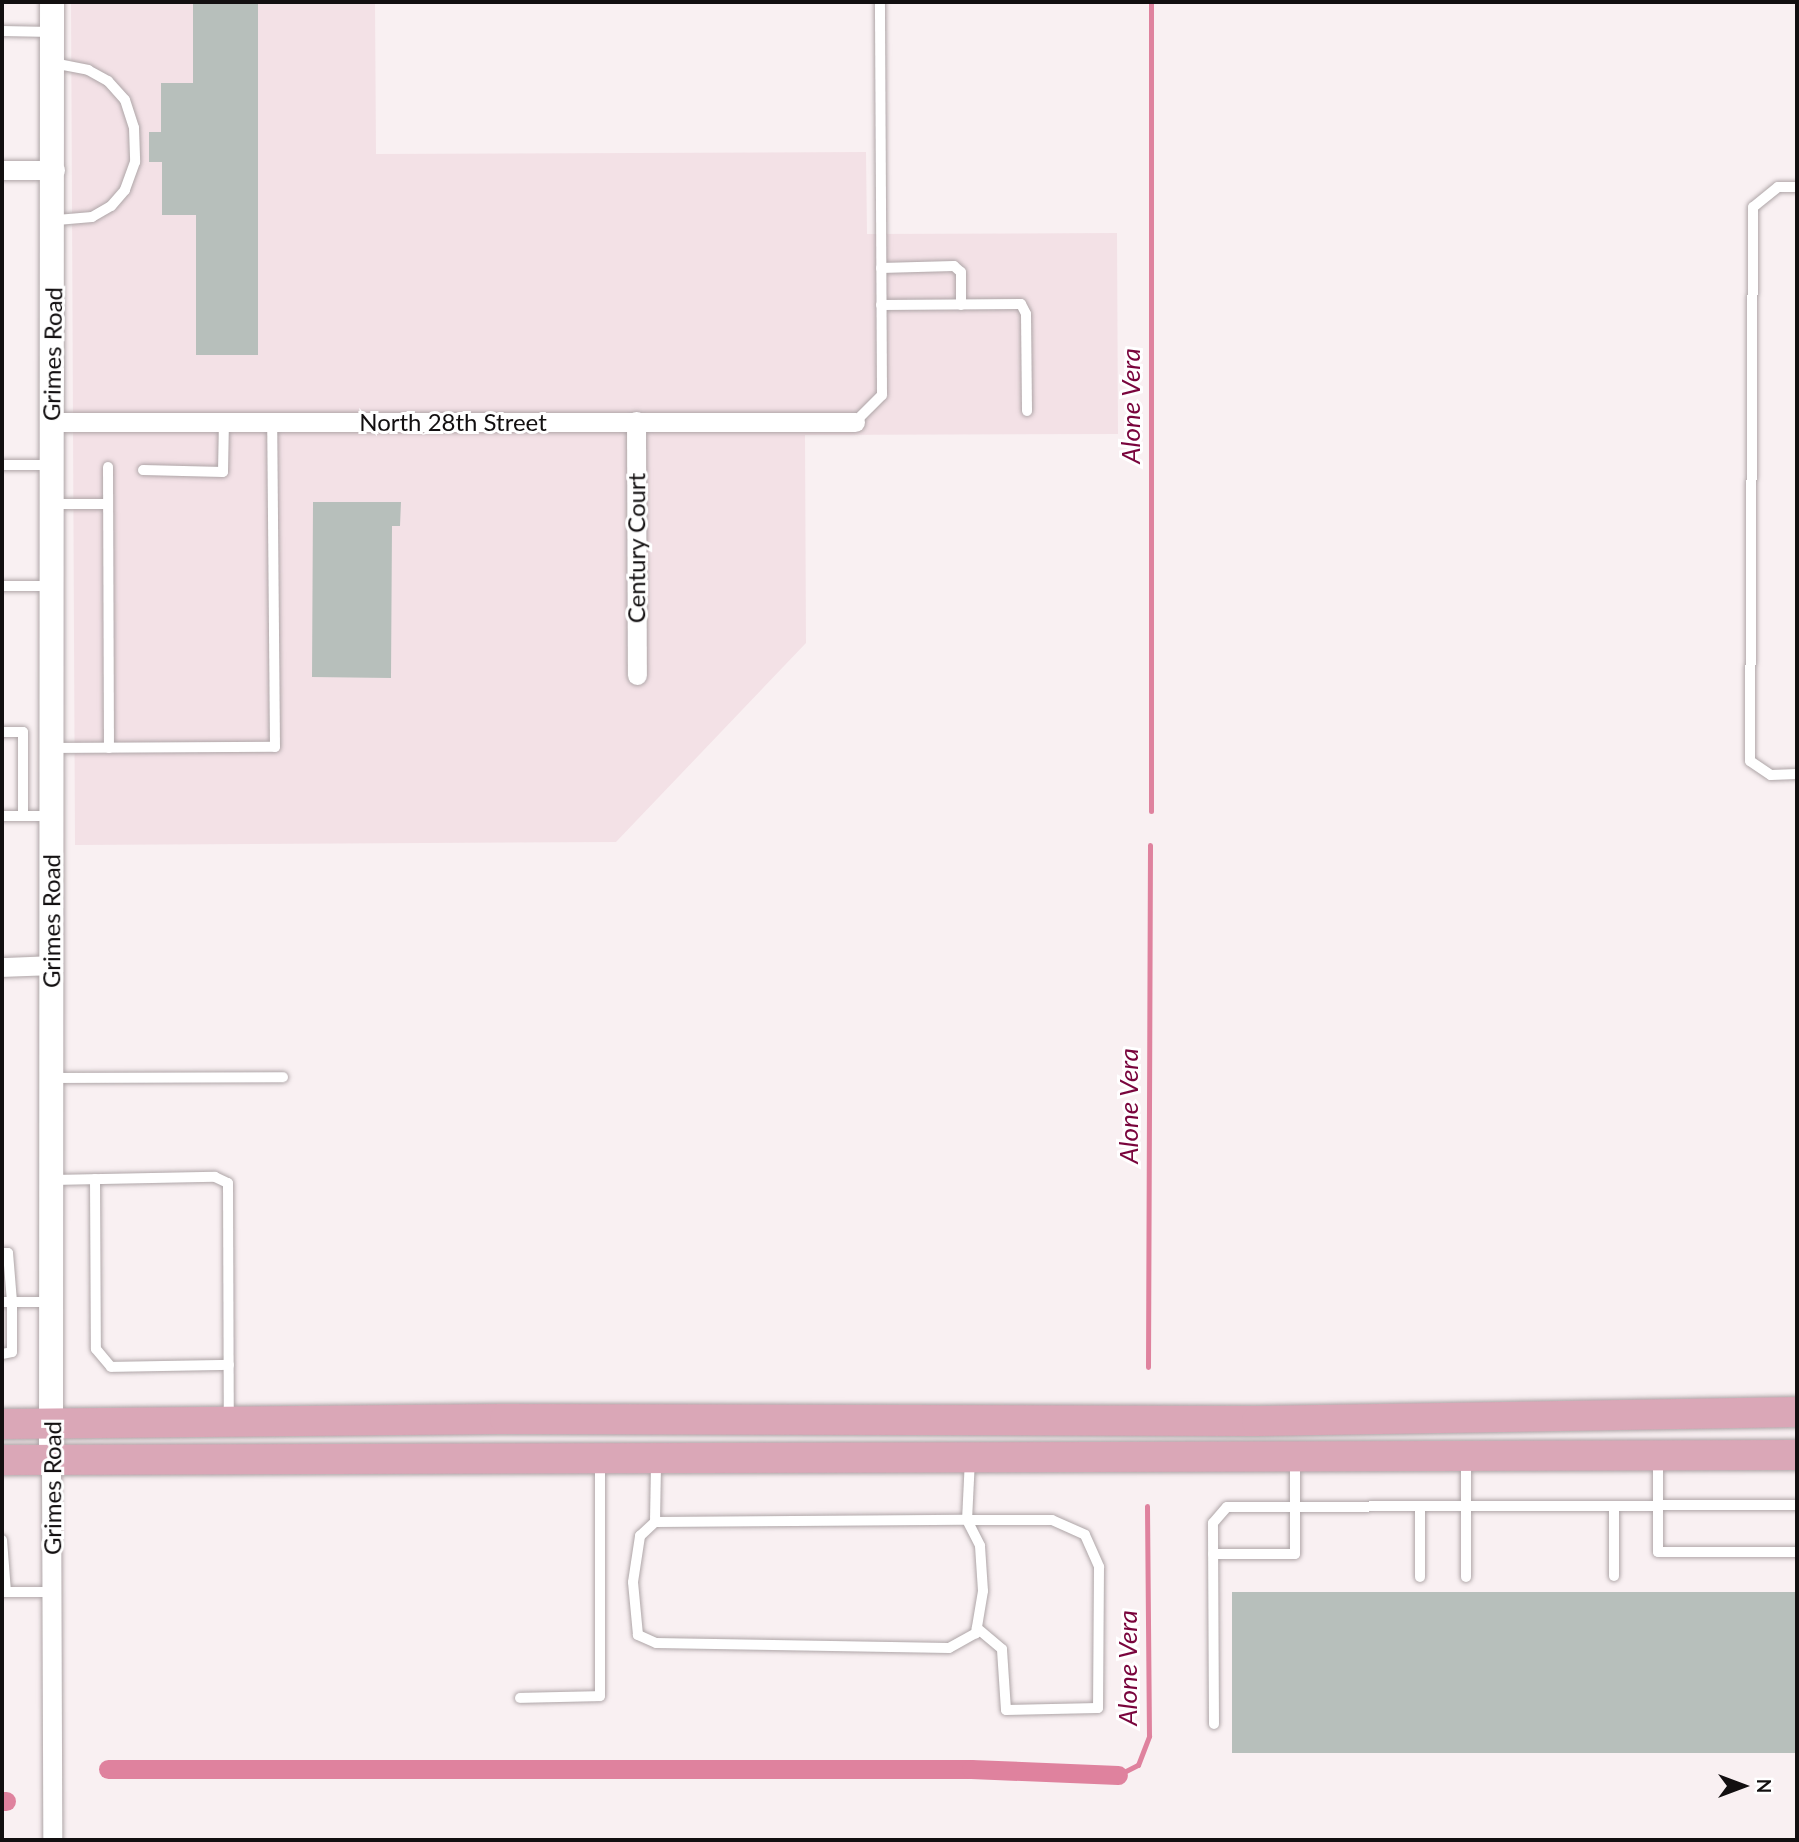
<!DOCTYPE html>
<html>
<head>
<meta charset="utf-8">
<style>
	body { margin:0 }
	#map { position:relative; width:1799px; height:1842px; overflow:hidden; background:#f9f0f2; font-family:Lato,sans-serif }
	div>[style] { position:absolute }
	.built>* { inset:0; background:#f3e1e6 }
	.stream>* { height:5px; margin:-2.5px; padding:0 2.5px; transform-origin:2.5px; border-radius:2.5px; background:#df829e }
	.canal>* { height:19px; margin:-9.5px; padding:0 9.5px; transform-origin:9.5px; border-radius:9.5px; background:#df829e }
	.building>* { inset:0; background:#b7bfbb; transform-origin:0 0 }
	.roads { filter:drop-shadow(0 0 2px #aea5a7) drop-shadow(0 0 2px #aea5a7) }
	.service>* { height:10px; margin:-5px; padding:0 5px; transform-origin:5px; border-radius:5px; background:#fff }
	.minor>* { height:19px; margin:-9.5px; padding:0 9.5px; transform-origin:9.5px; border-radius:9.5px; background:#fff }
	.tertiary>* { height:24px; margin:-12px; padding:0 12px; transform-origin:12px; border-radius:12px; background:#fff }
	.primary>* { height:30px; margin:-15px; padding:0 15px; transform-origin:15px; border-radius:15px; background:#daa7b7 }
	span { translate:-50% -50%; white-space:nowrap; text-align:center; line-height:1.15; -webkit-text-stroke:6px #fff; paint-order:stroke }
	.street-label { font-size:24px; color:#120f10 }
	.water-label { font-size:26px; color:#79043c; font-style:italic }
	.frame { position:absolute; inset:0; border:4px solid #120f10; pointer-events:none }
	.north { position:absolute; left:1708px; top:1751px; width:70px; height:70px; -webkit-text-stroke:5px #fff; paint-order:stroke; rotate:90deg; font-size:19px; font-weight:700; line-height:28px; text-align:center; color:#120f10 }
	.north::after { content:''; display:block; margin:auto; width:24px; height:32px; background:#120f10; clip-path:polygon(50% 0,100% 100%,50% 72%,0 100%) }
</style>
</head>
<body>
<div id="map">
	<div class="built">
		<div style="clip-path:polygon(71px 2px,375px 2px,376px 154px,866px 152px,867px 234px,1117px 233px,1118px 434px,805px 435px,806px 643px,616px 842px,75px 845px)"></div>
	</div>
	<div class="stream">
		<div style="left:1151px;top:811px;width:809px;rotate:-90deg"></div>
		<div style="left:1148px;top:1367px;width:522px;rotate:-89.78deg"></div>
		<div style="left:1118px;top:1775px;width:22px;rotate:-27deg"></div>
		<div style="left:1138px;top:1765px;width:31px;rotate:-69deg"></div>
		<div style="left:1149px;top:1736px;width:230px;rotate:-90.5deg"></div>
	</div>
	<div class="canal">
		<div style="left:108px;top:1769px;width:863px"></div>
		<div style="left:971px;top:1769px;width:147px;rotate:2.3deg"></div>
		<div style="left:2px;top:1801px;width:4px"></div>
	</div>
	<div class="building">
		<div style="clip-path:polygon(193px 2px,258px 2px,258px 355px,196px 355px,196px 215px,162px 215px,162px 162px,149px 162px,149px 132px,161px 132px,161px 83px,193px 83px)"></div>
		<div style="clip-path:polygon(313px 502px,401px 502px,400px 526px,392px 526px,391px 678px,312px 677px)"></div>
		<div style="left:1232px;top:1592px;width:565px;height:161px"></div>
	</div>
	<div class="roads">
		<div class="service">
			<div style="left:2px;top:31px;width:50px;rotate:1.1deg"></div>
			<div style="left:53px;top:63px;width:36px;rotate:11deg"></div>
			<div style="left:88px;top:70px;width:23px;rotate:29deg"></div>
			<div style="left:108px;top:81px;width:25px;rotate:48deg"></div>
			<div style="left:125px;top:100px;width:29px;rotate:72deg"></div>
			<div style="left:134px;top:128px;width:34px;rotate:88deg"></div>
			<div style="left:135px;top:162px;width:30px;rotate:110deg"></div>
			<div style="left:125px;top:190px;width:21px;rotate:131deg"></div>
			<div style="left:111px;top:206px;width:22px;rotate:150deg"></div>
			<div style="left:92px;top:217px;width:38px;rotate:175deg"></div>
			<div style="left:1797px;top:187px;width:19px;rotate:180deg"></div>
			<div style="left:1778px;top:187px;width:32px;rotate:141deg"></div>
			<div style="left:1753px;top:207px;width:554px;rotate:90.31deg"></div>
			<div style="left:1750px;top:761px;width:25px;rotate:34deg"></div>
			<div style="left:1771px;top:775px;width:26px;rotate:-2deg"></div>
			<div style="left:881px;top:268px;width:73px;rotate:-1.6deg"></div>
			<div style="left:954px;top:266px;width:9px;rotate:41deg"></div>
			<div style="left:961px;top:272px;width:33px;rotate:90deg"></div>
			<div style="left:881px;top:305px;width:140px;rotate:-0.4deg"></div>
			<div style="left:1021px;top:304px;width:11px;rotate:63deg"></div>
			<div style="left:1026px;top:314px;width:97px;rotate:89.4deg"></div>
			<div style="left:855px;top:422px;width:38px;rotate:-45deg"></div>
			<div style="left:882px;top:395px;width:393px;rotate:-90.3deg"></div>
			<div style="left:2px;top:465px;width:48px"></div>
			<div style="left:108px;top:467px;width:281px;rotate:89.8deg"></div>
			<div style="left:143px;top:470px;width:80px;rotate:1.4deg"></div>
			<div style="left:223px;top:472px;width:50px;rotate:-88.9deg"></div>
			<div style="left:51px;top:504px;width:57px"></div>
			<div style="left:2px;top:586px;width:48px"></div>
			<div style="left:2px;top:732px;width:21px"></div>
			<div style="left:23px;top:732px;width:84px;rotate:90deg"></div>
			<div style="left:51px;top:748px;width:224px;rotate:-0.3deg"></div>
			<div style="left:275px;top:747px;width:325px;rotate:-90.5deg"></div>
			<div style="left:2px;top:816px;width:48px"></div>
			<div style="left:52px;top:1078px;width:231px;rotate:-0.2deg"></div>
			<div style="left:95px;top:1179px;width:170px;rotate:89.7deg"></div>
			<div style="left:96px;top:1349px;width:23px;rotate:50deg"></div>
			<div style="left:111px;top:1367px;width:118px;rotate:-1deg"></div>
			<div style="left:52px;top:1180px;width:163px;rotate:-1.1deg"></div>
			<div style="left:215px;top:1177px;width:14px;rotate:25deg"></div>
			<div style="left:228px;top:1183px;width:234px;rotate:89.8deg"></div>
			<div style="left:2px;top:1253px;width:6px"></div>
			<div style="left:8px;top:1253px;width:49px;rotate:85.3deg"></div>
			<div style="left:12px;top:1302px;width:10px;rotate:180deg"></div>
			<div style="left:2px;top:1354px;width:10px;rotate:-11deg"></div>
			<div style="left:12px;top:1352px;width:50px;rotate:-90deg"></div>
			<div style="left:12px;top:1302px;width:39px"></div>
			<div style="left:1658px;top:1457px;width:95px;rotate:90deg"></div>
			<div style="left:1658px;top:1552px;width:139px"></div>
			<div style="left:1466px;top:1458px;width:119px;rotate:90deg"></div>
			<div style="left:970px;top:1459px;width:61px;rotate:92.8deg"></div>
			<div style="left:967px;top:1520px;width:29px;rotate:63deg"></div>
			<div style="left:980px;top:1546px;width:45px;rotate:86.2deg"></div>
			<div style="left:983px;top:1591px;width:43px;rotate:99.5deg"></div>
			<div style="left:976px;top:1633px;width:31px;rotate:151deg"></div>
			<div style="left:949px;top:1648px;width:293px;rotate:-179deg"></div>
			<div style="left:656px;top:1643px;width:20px;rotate:-156deg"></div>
			<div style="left:638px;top:1635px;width:53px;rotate:-95.4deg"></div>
			<div style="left:633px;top:1582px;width:47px;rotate:-81.3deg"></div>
			<div style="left:640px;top:1536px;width:21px;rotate:-43deg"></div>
			<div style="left:655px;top:1522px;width:312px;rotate:-0.4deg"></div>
			<div style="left:967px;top:1520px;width:85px"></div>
			<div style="left:1052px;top:1520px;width:36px;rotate:24deg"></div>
			<div style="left:1085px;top:1535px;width:35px;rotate:66deg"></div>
			<div style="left:1099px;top:1567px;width:141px;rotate:90.4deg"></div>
			<div style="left:1098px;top:1708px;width:92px;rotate:178.8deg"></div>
			<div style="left:1006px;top:1710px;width:61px;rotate:-93.8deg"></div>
			<div style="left:1002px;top:1649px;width:33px;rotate:-140deg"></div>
			<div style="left:1420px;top:1506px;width:71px;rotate:90deg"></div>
			<div style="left:1614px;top:1506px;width:70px;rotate:90deg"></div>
			<div style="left:655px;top:1522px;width:59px;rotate:-89deg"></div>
			<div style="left:2px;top:1540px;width:52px;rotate:85.6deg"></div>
			<div style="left:1213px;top:1554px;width:82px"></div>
			<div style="left:1295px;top:1554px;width:93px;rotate:-90deg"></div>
			<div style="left:2px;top:1592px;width:50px"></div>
			<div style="left:520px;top:1698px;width:80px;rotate:-1.4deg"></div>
			<div style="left:600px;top:1696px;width:233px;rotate:-90deg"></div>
			<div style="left:1214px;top:1724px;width:201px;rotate:-90.3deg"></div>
			<div style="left:1213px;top:1523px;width:21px;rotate:-49deg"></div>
			<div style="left:1227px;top:1507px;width:570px;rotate:-0.2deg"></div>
		</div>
		<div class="minor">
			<div style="left:2px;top:170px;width:53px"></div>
			<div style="left:636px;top:421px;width:254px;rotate:89.8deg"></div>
			<div style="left:51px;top:422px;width:804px"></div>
			<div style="left:2px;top:967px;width:49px;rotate:-2.3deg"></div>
			<div style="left:51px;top:1460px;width:380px;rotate:89.8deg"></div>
		</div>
		<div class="tertiary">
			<div style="left:51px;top:1460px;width:1458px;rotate:-89.96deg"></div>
		</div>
		<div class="primary">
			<div style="left:2px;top:1424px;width:503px;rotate:-0.57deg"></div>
			<div style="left:505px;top:1419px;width:752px;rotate:0.15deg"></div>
			<div style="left:1257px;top:1421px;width:540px;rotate:-0.95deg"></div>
			<div style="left:2px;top:1460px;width:1795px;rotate:-0.16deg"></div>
		</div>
	</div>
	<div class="street-label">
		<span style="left:52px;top:354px;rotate:-89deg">Grimes Road</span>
		<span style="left:453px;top:422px">North 28th Street</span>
		<span style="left:636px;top:548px;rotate:-90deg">Century Court</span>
		<span style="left:51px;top:921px;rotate:-90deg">Grimes Road</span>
		<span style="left:52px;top:1488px;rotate:-90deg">Grimes Road</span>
	</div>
	<div class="water-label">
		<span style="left:1131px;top:406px;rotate:-90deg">Alone Vera</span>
		<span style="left:1129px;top:1106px;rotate:-90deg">Alone Vera</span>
		<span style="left:1128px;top:1668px;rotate:-90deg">Alone Vera</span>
	</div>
	<div class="frame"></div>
	<div class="north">N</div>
</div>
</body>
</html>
